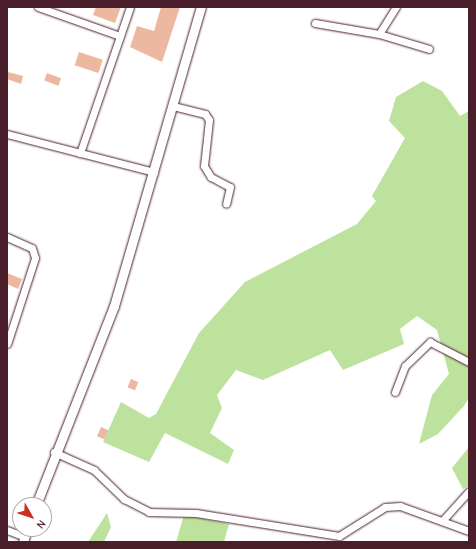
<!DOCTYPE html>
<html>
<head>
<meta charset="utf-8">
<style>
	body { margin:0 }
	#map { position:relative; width:476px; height:549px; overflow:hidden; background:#fff; font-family:"Comic Neue",sans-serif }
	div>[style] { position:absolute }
	.green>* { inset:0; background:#bde29d }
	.building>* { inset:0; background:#ecb89f; transform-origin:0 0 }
	.roads { filter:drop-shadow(0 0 1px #4a1f2b) drop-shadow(0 0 1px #4a1f2b) }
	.minor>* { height:7px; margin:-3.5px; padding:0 3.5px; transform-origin:3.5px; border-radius:3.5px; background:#fff }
	.tertiary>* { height:9px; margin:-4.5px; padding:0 4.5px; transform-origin:4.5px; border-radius:4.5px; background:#fff }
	span { translate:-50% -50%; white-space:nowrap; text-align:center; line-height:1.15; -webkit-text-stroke:3px #fff; paint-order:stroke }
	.frame { position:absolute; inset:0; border:8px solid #4a1f2b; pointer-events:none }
	.north { position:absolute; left:12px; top:497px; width:40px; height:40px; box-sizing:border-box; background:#fff; border:1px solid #b7a5aa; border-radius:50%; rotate:129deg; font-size:11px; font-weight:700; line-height:16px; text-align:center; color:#4a1f2b }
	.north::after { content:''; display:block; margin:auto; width:14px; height:18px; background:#c8321e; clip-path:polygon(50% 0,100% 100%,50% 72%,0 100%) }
</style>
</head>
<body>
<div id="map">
	<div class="green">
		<div style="clip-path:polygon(423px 81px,442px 91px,460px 116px,469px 111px,469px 398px,464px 406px,438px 434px,419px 444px,432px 395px,449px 374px,437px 330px,417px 316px,400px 329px,404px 344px,343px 370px,330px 350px,263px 380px,236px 370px,217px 395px,222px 408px,210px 433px,234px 450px,228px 464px,165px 433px,149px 462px,103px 442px,121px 402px,149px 418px,156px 414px,199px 333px,245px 282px,357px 224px,376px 201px,372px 196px,405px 138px,389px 121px,396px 97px)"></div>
		<div style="clip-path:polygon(469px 447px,469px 485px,463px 489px,452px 468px)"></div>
		<div style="clip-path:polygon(107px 513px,111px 527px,104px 542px,88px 542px)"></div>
		<div style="clip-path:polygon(184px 515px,229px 524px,224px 542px,176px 542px)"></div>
	</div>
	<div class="building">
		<div style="clip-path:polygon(96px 7px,121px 7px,115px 23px,93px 15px)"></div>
		<div style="clip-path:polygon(161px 7px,180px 7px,162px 62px,130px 47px,137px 26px,154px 31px)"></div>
		<div style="left:79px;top:52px;width:25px;height:14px;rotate:18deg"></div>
		<div style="clip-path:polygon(8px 72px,23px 76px,21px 84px,7px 79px)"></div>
		<div style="left:47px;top:73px;width:15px;height:8px;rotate:20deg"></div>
		<div style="clip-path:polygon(7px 273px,22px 279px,18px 289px,7px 284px)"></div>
		<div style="left:131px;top:379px;width:8px;height:9px;rotate:23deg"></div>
		<div style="left:101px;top:427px;width:8px;height:10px;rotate:23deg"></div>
	</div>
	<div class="roads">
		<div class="minor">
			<div style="left:38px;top:7px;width:87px;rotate:19.5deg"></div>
			<div style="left:315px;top:23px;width:65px;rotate:9.8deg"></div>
			<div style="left:379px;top:34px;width:52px;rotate:16.7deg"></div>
			<div style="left:379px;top:34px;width:32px;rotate:-58deg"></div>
			<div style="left:173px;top:106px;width:33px;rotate:14deg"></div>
			<div style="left:205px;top:114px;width:7px;rotate:56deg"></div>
			<div style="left:209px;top:120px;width:46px;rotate:96.2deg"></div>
			<div style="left:204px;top:166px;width:13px;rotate:58deg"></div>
			<div style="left:211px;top:177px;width:21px;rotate:28deg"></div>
			<div style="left:230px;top:187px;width:17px;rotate:103deg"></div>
			<div style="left:7px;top:134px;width:152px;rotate:14.5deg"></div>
			<div style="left:80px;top:153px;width:154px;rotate:-71.1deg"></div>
			<div style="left:7px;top:237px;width:27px;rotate:24deg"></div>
			<div style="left:32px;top:248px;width:10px;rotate:73deg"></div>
			<div style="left:35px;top:258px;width:90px;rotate:108deg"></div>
			<div style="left:395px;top:392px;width:28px;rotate:-69deg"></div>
			<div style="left:405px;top:366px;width:35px;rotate:-44deg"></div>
			<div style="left:430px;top:342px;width:44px;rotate:27.1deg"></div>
			<div style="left:54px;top:452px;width:44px;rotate:24.2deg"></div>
			<div style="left:94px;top:470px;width:42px;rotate:44deg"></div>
			<div style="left:124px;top:499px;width:28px;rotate:27deg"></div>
			<div style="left:149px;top:512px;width:47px;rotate:1.2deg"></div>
			<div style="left:196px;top:513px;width:145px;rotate:9.1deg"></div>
			<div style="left:339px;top:536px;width:54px;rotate:-32.2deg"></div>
			<div style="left:385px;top:507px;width:15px;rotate:-4deg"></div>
			<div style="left:400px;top:506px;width:73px;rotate:19.9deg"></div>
			<div style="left:442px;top:521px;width:40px;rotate:-48deg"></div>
			<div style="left:7px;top:530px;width:19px;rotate:21deg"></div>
		</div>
		<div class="tertiary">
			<div style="left:36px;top:505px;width:214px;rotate:-68.6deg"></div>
			<div style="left:114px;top:306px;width:311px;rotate:-73.8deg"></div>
			<div style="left:23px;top:542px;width:14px;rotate:-73deg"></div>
		</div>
	</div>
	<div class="frame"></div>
	<div class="north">N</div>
</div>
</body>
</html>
